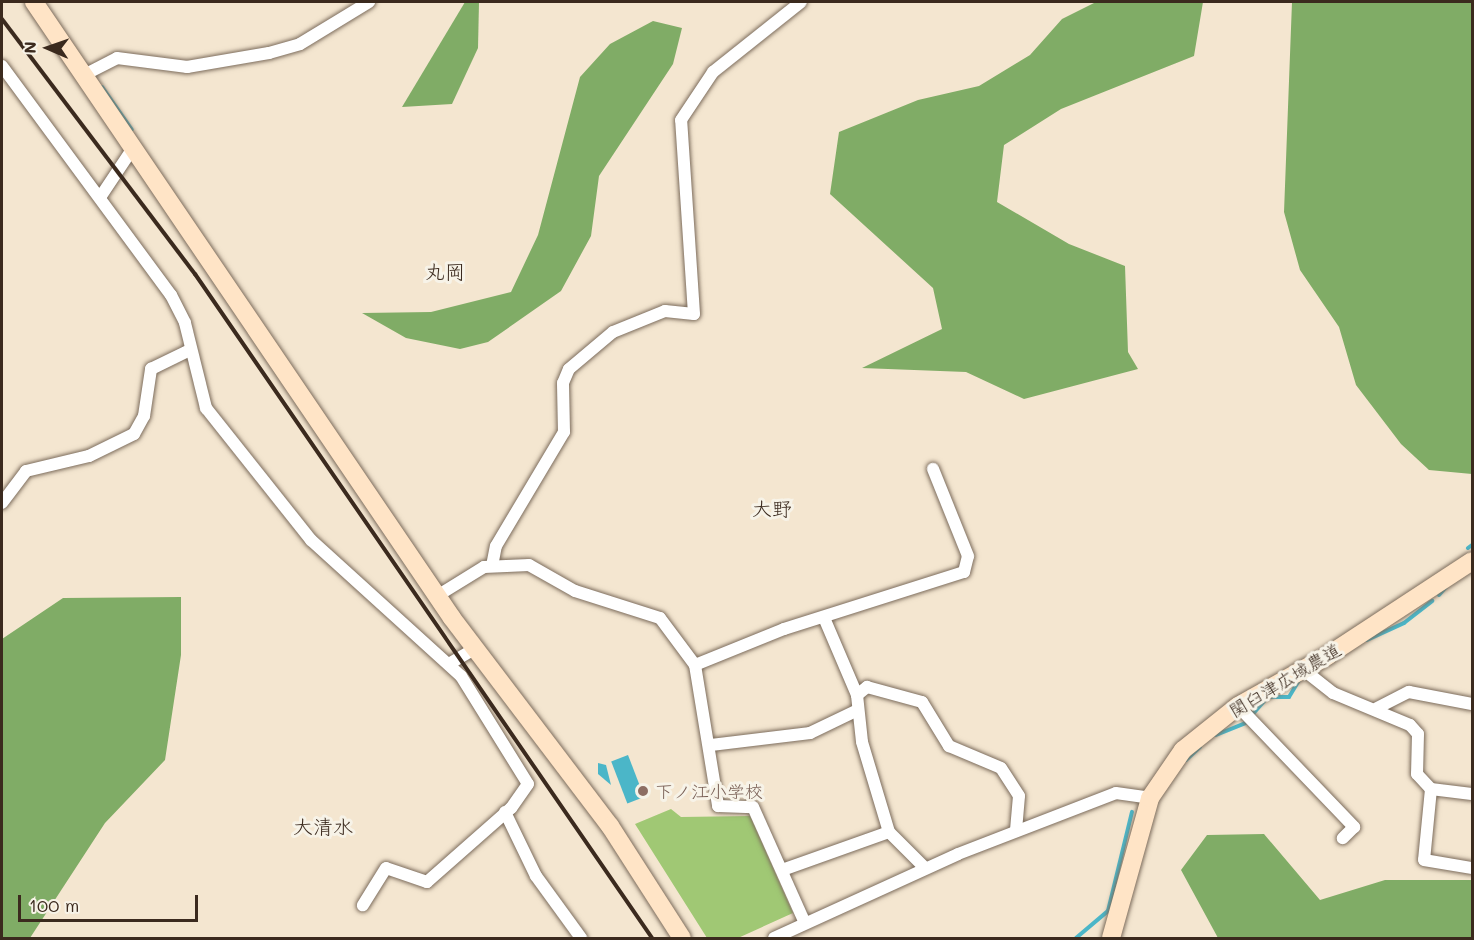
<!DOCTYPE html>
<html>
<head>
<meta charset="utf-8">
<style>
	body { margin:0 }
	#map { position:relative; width:1474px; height:940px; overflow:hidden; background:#f4e6d0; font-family:Mali,"Klee One",sans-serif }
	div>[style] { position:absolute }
	.green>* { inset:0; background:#a0c874 }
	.forest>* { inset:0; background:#80ac66 }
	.water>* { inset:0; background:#4bb6c8; transform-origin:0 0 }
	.stream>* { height:4px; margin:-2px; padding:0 2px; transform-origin:2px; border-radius:2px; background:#4bb6c8 }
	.roads { filter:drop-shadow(0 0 2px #7c6c5c) drop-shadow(0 0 2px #7c6c5c) }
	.street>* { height:12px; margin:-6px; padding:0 6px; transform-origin:6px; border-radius:6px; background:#fff }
	.secondary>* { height:18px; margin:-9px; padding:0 9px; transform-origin:9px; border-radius:9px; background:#ffe4c6 }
	.rail>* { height:4px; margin:-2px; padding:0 2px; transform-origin:2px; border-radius:2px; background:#3b2a1e }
	.dots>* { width:16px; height:16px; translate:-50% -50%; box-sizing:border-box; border:3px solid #f7f3e8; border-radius:50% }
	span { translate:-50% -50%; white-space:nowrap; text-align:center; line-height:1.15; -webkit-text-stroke:6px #f7f3e8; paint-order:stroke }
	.street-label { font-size:18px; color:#3b2a1e }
	.education-label { font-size:18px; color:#785e54 }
	.left { translate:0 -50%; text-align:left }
	.neighbourhood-label { font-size:20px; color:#3b2a1e }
	.frame { position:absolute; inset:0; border:3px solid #3b2a1e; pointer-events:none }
	.north { position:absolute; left:18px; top:18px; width:60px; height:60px; -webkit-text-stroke:4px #f7f3e8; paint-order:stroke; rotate:272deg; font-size:16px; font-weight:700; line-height:24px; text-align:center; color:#3b2a1e }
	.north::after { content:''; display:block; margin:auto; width:21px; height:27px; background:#3b2a1e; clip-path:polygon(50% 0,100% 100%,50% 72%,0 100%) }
	.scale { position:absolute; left:18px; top:895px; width:180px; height:27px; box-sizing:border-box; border:3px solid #3b2a1e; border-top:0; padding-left:8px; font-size:18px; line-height:21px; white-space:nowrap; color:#3b2a1e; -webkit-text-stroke:4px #f7f3e8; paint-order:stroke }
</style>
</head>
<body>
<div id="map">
	<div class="green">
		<div style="clip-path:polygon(671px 809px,681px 817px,750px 816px,793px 913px,738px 938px,707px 938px,635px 824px)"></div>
	</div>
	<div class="forest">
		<div style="clip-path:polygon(465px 2px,479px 2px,478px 48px,452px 104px,402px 107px)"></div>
		<div style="clip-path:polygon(1096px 2px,1203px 2px,1194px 56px,1061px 109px,1004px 145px,997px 202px,1069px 244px,1125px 266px,1128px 352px,1138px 369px,1024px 399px,966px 372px,862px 368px,942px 329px,933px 288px,830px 194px,839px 132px,918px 100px,979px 86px,1030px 55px,1062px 19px)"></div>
		<div style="clip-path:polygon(1292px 2px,1472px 2px,1472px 474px,1429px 470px,1401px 444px,1356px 385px,1339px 327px,1300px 270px,1284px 212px)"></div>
		<div style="clip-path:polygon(653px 21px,682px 28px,673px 64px,599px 176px,591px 236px,561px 291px,488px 342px,460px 349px,406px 338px,362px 313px,431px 312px,511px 292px,538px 235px,580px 77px,610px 44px)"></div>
		<div style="clip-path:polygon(181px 597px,181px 655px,165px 760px,105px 823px,30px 938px,2px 938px,2px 639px,63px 598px)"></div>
		<div style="clip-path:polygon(1264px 834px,1320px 900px,1385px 880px,1472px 880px,1472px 938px,1218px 938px,1181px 870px,1207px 835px)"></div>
	</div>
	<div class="water">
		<div style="left:628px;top:755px;width:45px;height:18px;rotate:69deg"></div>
		<div style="clip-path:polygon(598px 763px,606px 765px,611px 785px,598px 774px)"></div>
	</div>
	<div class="stream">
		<div style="left:102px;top:87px;width:52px;rotate:55.1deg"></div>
		<div style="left:1468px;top:548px;width:5px;rotate:-37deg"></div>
		<div style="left:1439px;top:595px;width:11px;rotate:-49deg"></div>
		<div style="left:1367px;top:640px;width:41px;rotate:-24.7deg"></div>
		<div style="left:1404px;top:623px;width:36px;rotate:-38deg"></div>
		<div style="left:1270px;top:697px;width:19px"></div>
		<div style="left:1289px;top:697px;width:21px;rotate:-59deg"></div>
		<div style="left:1216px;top:735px;width:31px;rotate:-22deg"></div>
		<div style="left:1245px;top:723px;width:29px;rotate:-49deg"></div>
		<div style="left:1186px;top:760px;width:19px;rotate:-43deg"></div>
		<div style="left:1076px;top:938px;width:42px;rotate:-40.2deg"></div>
		<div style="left:1108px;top:911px;width:102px;rotate:-76.4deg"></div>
	</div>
	<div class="roads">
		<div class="street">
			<div style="left:2px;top:66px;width:285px;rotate:53.6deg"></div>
			<div style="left:171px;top:295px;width:31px;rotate:63deg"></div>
			<div style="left:185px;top:323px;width:88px;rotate:76.1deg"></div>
			<div style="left:206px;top:408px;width:169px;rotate:51.5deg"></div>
			<div style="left:311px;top:540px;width:202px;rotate:42.2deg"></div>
			<div style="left:461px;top:676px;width:127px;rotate:58.2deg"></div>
			<div style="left:528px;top:784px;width:29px;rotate:125deg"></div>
			<div style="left:511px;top:808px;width:112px;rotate:138.6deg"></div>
			<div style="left:427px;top:882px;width:43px;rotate:-161.1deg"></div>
			<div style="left:386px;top:868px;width:44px;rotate:121.9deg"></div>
			<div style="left:84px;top:75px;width:37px;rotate:-27deg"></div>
			<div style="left:117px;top:58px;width:71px;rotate:7.3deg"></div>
			<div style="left:187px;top:67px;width:83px;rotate:-9.7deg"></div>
			<div style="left:269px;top:53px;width:32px;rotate:-16deg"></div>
			<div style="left:300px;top:44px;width:81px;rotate:-31.3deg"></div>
			<div style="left:101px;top:196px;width:58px;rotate:-56.3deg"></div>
			<div style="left:2px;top:503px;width:40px;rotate:-53deg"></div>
			<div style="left:26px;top:471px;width:65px;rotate:-13.4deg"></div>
			<div style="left:89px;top:456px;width:50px;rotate:-26.1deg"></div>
			<div style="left:134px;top:434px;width:21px;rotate:-61deg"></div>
			<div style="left:144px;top:416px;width:48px;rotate:-81.5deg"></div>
			<div style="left:151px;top:369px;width:43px;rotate:-26deg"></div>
			<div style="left:492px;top:566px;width:20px;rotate:-79deg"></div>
			<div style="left:496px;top:546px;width:133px;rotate:-59.2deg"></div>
			<div style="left:564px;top:432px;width:49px;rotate:-91.2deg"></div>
			<div style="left:563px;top:383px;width:15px;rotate:-67deg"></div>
			<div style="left:569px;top:369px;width:57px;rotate:-40.1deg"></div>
			<div style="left:613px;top:332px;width:56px;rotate:-22deg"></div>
			<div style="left:665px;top:311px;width:29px;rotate:6deg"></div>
			<div style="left:694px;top:314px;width:194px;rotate:-93.8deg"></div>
			<div style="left:681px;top:120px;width:58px;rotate:-56.3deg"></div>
			<div style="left:713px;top:72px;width:112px;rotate:-38.5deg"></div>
			<div style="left:437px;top:596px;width:55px;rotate:-31.7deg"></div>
			<div style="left:484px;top:567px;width:45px;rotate:-2.5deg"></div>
			<div style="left:529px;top:565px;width:53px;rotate:29.5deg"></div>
			<div style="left:575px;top:591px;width:89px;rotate:17.6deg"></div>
			<div style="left:660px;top:618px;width:59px;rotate:53.3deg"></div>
			<div style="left:695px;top:665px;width:143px;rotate:80.7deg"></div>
			<div style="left:718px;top:806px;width:35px;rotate:2deg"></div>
			<div style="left:753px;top:807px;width:127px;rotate:65.9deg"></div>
			<div style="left:825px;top:620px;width:82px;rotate:66.9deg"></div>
			<div style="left:857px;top:695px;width:47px;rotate:83.9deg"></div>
			<div style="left:862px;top:742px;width:94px;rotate:73.3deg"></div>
			<div style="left:889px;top:832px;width:51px;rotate:45deg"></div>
			<div style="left:449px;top:664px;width:29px;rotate:-31deg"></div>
			<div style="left:695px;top:665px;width:96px;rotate:-22deg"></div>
			<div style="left:784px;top:629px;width:189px;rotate:-17.6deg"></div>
			<div style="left:964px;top:572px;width:16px;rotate:-76deg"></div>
			<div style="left:968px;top:556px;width:94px;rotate:-111.9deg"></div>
			<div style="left:1300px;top:667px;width:42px;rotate:38.2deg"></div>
			<div style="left:1333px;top:693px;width:83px;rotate:22.6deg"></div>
			<div style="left:1410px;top:725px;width:12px;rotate:48deg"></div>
			<div style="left:1418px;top:734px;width:40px;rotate:91.4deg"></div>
			<div style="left:1417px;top:774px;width:21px;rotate:47deg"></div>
			<div style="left:1431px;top:789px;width:41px;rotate:7deg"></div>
			<div style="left:857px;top:695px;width:13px;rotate:-39deg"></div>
			<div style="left:867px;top:687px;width:57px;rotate:15.3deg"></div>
			<div style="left:922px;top:702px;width:52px;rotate:58.5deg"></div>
			<div style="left:949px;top:746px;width:56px;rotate:22.9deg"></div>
			<div style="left:1001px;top:768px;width:33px;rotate:57deg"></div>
			<div style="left:1019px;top:796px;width:35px;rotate:95deg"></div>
			<div style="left:1238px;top:706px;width:168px;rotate:46.2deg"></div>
			<div style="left:1354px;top:827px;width:16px;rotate:135deg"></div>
			<div style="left:1377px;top:708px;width:36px;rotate:-27deg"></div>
			<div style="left:1409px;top:692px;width:64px;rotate:10.8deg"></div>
			<div style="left:711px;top:745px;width:100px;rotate:-6.9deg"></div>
			<div style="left:810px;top:733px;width:51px;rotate:-25.6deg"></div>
			<div style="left:1431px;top:789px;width:71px;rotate:95.6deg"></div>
			<div style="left:1424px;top:860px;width:49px;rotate:9.5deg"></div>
			<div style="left:505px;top:812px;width:71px;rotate:64.2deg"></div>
			<div style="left:536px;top:876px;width:77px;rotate:54deg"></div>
			<div style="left:785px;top:869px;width:110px;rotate:-19.6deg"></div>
			<div style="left:774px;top:938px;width:202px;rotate:-24.5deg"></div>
			<div style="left:958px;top:854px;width:169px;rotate:-21.1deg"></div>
			<div style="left:1116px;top:793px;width:34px;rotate:8deg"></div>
		</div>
		<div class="secondary">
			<div style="left:34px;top:2px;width:744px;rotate:55.84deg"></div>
			<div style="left:452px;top:618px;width:261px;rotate:52.8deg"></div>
			<div style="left:610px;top:826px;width:133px;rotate:57.3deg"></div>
			<div style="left:1111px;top:938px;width:145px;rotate:-74.4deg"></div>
			<div style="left:1150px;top:798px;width:58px;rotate:-55.5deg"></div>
			<div style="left:1183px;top:750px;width:70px;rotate:-38.7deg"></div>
			<div style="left:1238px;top:706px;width:102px;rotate:-29.3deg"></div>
			<div style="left:1327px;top:656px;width:173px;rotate:-33.2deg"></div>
		</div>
	</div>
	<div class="rail">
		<div style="left:2px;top:19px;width:320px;rotate:52.9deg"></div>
		<div style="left:195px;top:274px;width:806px;rotate:55.46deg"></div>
	</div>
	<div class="dots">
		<div style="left:643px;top:791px;background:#8d6e63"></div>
	</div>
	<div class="street-label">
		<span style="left:1285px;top:680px;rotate:-31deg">関臼津広域農道</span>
	</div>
	<div class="education-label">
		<span class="left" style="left:655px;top:791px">下ノ江小学校</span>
	</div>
	<div class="neighbourhood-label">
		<span style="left:445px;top:271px">丸岡</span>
		<span style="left:772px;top:508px">大野</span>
		<span style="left:323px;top:826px">大清水</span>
	</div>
	<div class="frame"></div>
	<div class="north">N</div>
	<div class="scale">100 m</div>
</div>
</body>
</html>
